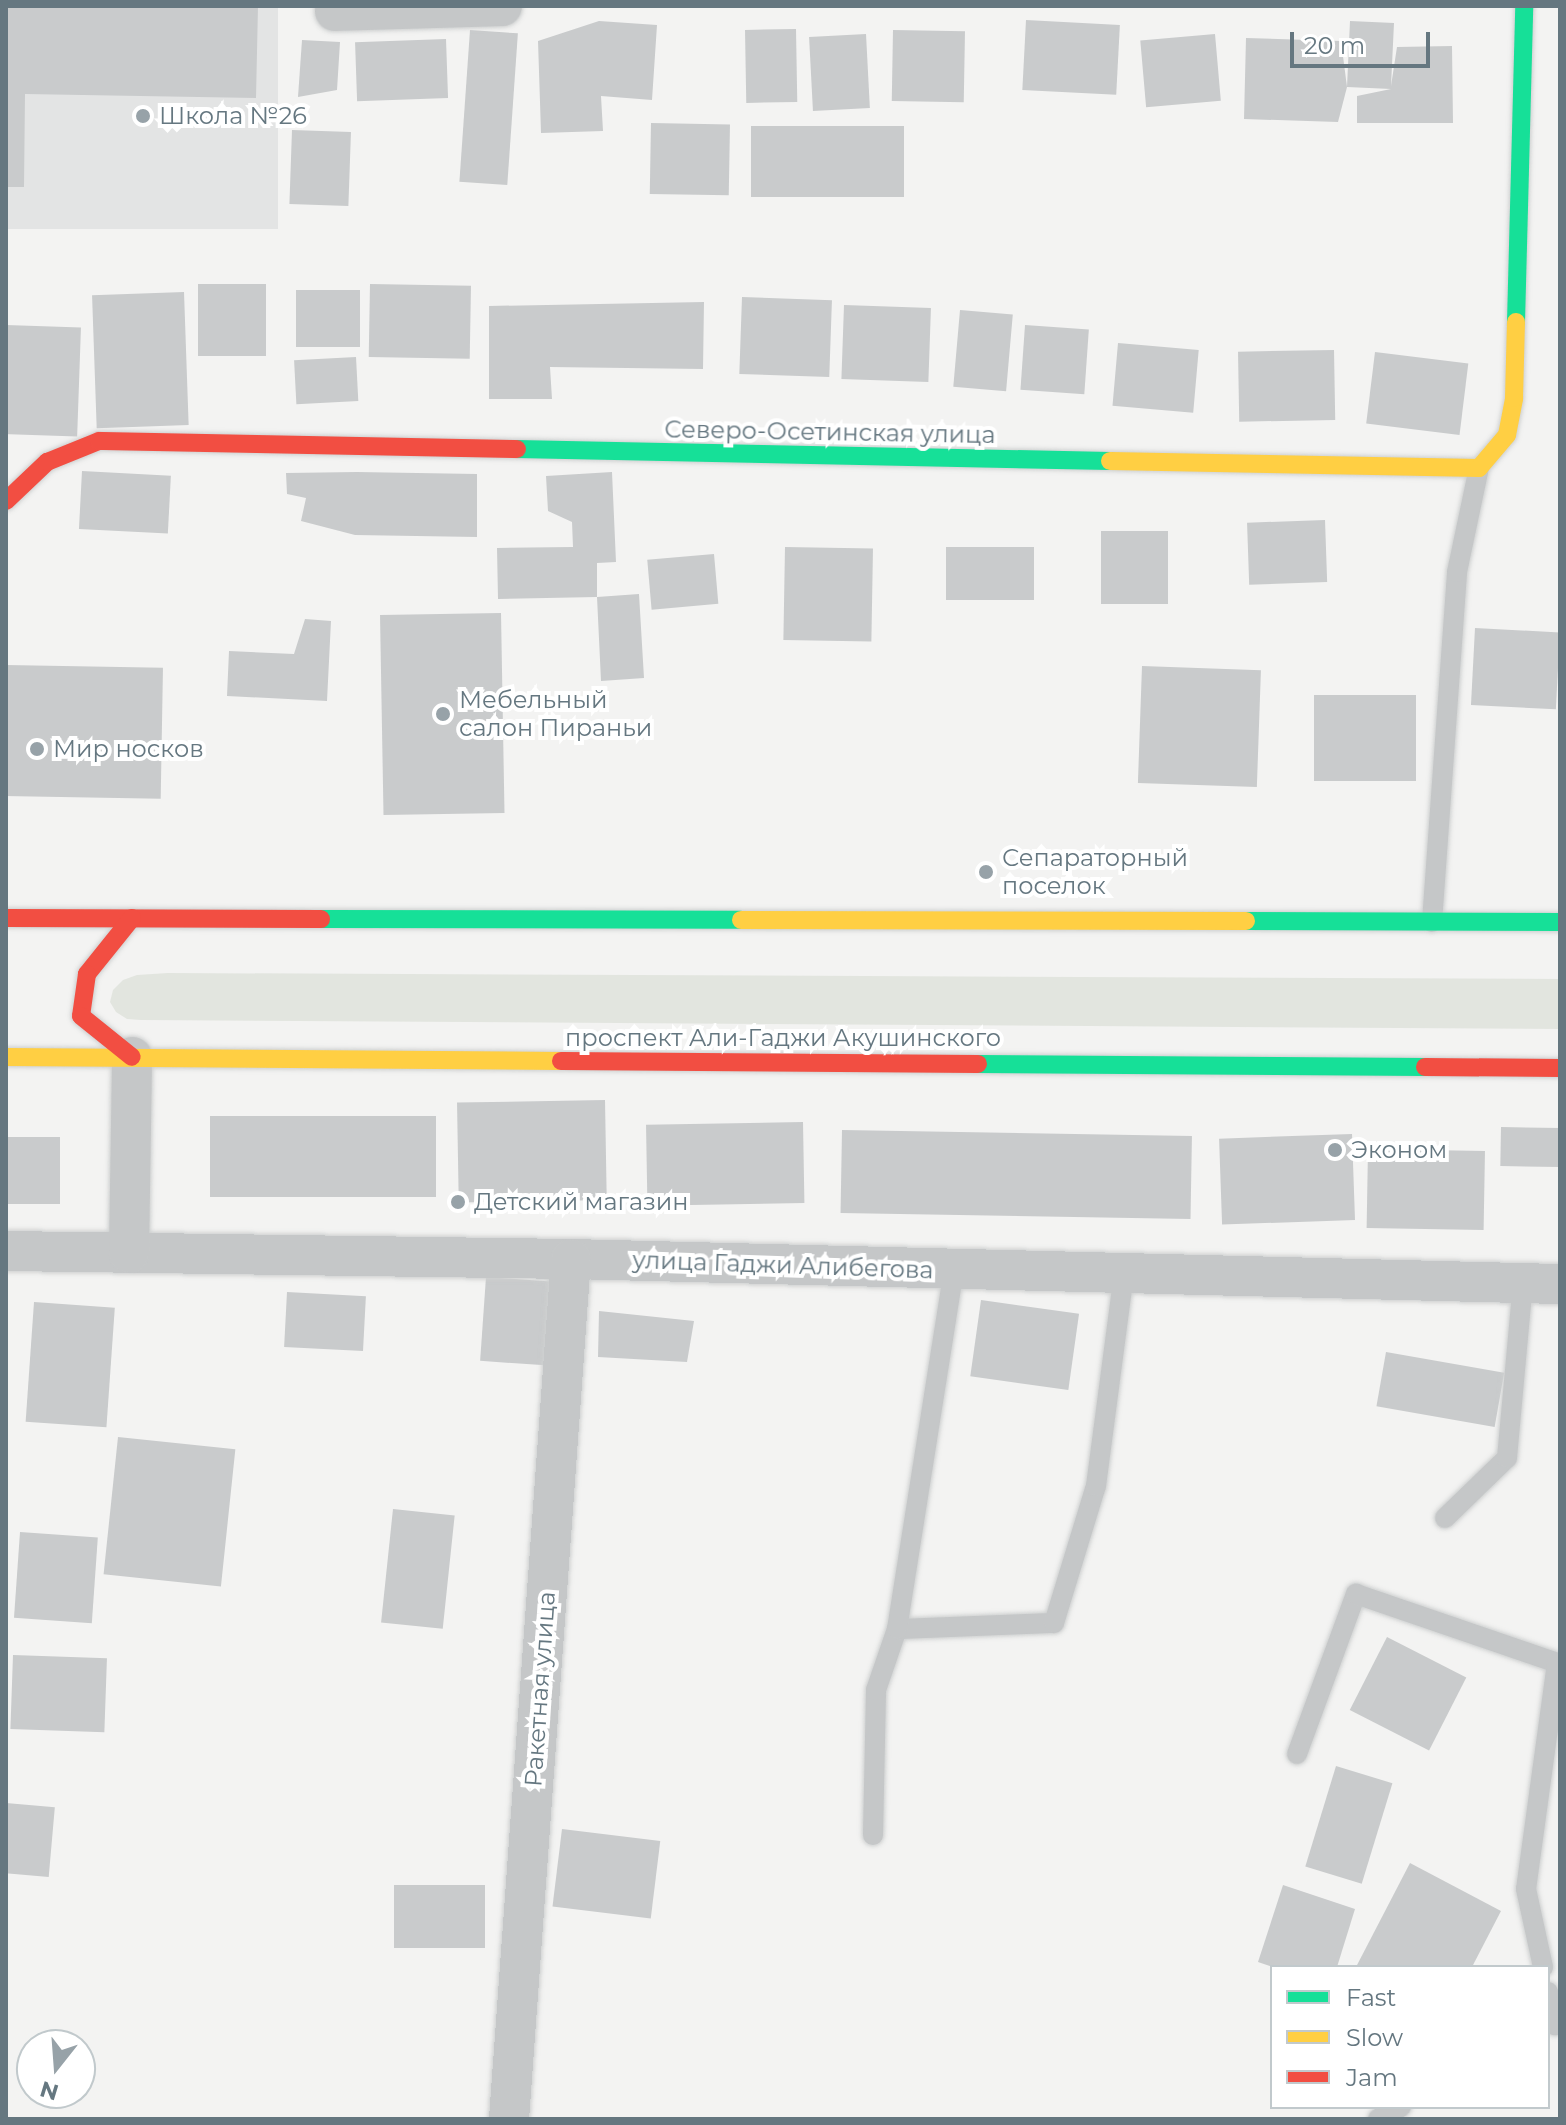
<!DOCTYPE html>
<html>
<head>
<meta charset="utf-8">
<style>
	body { margin:0 }
	#map { position:relative; width:1566px; height:2125px; overflow:hidden; background:#f3f3f2; font-family:Montserrat,sans-serif }
	div>[style] { position:absolute }
	.built>* { inset:0; background:#e3e4e4; transform-origin:0 0 }
	.green>* { inset:0; background:#e2e5df }
	.building>* { inset:0; background:#c9cbcc; transform-origin:0 0 }
	.roads { filter:drop-shadow(0 0 2px #ced0d0) drop-shadow(0 0 2px #ced0d0) }
	.lane>* { height:20px; margin:-10px; padding:0 10px; transform-origin:10px; border-radius:10px; background:#c5c7c8 }
	.street>* { height:40px; margin:-20px; padding:0 20px; transform-origin:20px; border-radius:20px; background:#c5c7c8 }
	.fast>* { height:18px; margin:-9px; padding:0 9px; transform-origin:9px; border-radius:9px; background:#16e098 }
	.slow>* { height:18px; margin:-9px; padding:0 9px; transform-origin:9px; border-radius:9px; background:#ffcf43 }
	.jam>* { height:18px; margin:-9px; padding:0 9px; transform-origin:9px; border-radius:9px; background:#f24e42 }
	.dots>* { width:22px; height:22px; translate:-50% -50%; box-sizing:border-box; border:4px solid #fff; border-radius:50% }
	span { translate:-50% -50%; white-space:nowrap; text-align:center; line-height:1.15; -webkit-text-stroke:8px #fff; paint-order:stroke }
	.poi-label { font-size:24px; color:#657780 }
	.left { translate:0 -50%; text-align:left }
	.street-label { font-size:24px; color:#657780 }
	.frame { position:absolute; inset:0; border:8px solid #657780; pointer-events:none }
	.legend { position:absolute; left:1270px; top:1965px; width:280px; height:144px; box-sizing:border-box; background:#fff; border:2px solid #c1c9cc; margin:0; padding:10px 14px; list-style:none; font-size:24px; color:#657780 }
	.legend li { display:flex; align-items:center; gap:16px; height:40px }
	.legend b { width:40px; border:2px solid #c1c9cc }
	.north { position:absolute; left:16px; top:2029px; width:80px; height:80px; box-sizing:border-box; background:#fff; border:2px solid #c1c9cc; border-radius:50%; rotate:197deg; font-size:22px; font-weight:700; line-height:32px; text-align:center; color:#657780 }
	.north::after { content:''; display:block; margin:auto; width:28px; height:36px; background:#97a2a8; clip-path:polygon(50% 0,100% 100%,50% 72%,0 100%) }
	.scale { position:absolute; left:1290px; top:32px; width:140px; height:36px; box-sizing:border-box; border:4px solid #657780; border-top:0; padding-left:10px; font-size:24px; line-height:28px; white-space:nowrap; color:#657780; -webkit-text-stroke:6px #fff; paint-order:stroke }
</style>
</head>
<body>
<div id="map">
	<div class="built">
		<div style="left:6px;top:6px;width:272px;height:223px"></div>
	</div>
	<div class="green">
		<div style="clip-path:polygon(168px 973px,1560px 979px,1560px 1029px,141px 1020px,127px 1019px,116px 1012px,110px 1002px,113px 990px,123px 980px,137px 975px)"></div>
	</div>
	<div class="building">
		<div style="clip-path:polygon(6px 6px,258px 6px,256px 98px,25px 94px,24px 187px,6px 187px)"></div>
		<div style="left:1026px;top:20px;width:94px;height:70px;rotate:3deg"></div>
		<div style="clip-path:polygon(599px 21px,657px 25px,652px 100px,601px 96px,603px 131px,541px 133px,538px 41px)"></div>
		<div style="clip-path:polygon(1350px 21px,1394px 23px,1391px 86px,1397px 47px,1452px 46px,1453px 123px,1357px 123px,1357px 96px,1391px 89px,1347px 87px)"></div>
		<div style="left:796px;top:29px;width:73px;height:51px;rotate:89deg"></div>
		<div style="left:470px;top:30px;width:48px;height:152px;rotate:4deg"></div>
		<div style="left:893px;top:30px;width:72px;height:71px;rotate:1deg"></div>
		<div style="left:866px;top:34px;width:74px;height:57px;rotate:87deg"></div>
		<div style="left:1215px;top:34px;width:67px;height:75px;rotate:85deg"></div>
		<div style="clip-path:polygon(1246px 38px,1341px 41px,1347px 87px,1338px 122px,1244px 119px)"></div>
		<div style="left:446px;top:39px;width:59px;height:91px;rotate:88deg"></div>
		<div style="clip-path:polygon(302px 40px,340px 42px,337px 90px,298px 97px)"></div>
		<div style="left:651px;top:123px;width:79px;height:71px;rotate:1deg"></div>
		<div style="left:751px;top:126px;width:153px;height:71px"></div>
		<div style="left:292px;top:130px;width:59px;height:74px;rotate:2deg"></div>
		<div style="left:266px;top:284px;width:72px;height:68px;rotate:90deg"></div>
		<div style="left:370px;top:284px;width:101px;height:73px;rotate:1deg"></div>
		<div style="left:296px;top:290px;width:64px;height:57px"></div>
		<div style="left:184px;top:292px;width:133px;height:92px;rotate:88deg"></div>
		<div style="left:742px;top:297px;width:90px;height:77px;rotate:2deg"></div>
		<div style="clip-path:polygon(704px 302px,703px 369px,550px 367px,552px 399px,489px 399px,489px 306px)"></div>
		<div style="left:844px;top:305px;width:87px;height:74px;rotate:2deg"></div>
		<div style="left:960px;top:310px;width:53px;height:77px;rotate:5deg"></div>
		<div style="left:6px;top:325px;width:75px;height:109px;rotate:2deg"></div>
		<div style="left:1025px;top:325px;width:64px;height:65px;rotate:4deg"></div>
		<div style="left:1118px;top:343px;width:81px;height:63px;rotate:5deg"></div>
		<div style="left:1334px;top:350px;width:70px;height:96px;rotate:89deg"></div>
		<div style="left:1375px;top:352px;width:94px;height:72px;rotate:7deg"></div>
		<div style="left:356px;top:357px;width:44px;height:62px;rotate:87deg"></div>
		<div style="left:82px;top:471px;width:89px;height:58px;rotate:3deg"></div>
		<div style="clip-path:polygon(357px 472px,477px 474px,477px 537px,355px 535px,301px 521px,306px 498px,287px 494px,286px 473px)"></div>
		<div style="clip-path:polygon(612px 472px,616px 562px,597px 563px,597px 597px,639px 594px,644px 678px,601px 681px,597px 597px,498px 599px,497px 548px,573px 547px,572px 522px,548px 511px,546px 476px)"></div>
		<div style="left:1325px;top:520px;width:62px;height:78px;rotate:88deg"></div>
		<div style="left:1101px;top:531px;width:67px;height:73px"></div>
		<div style="left:785px;top:547px;width:88px;height:93px;rotate:1deg"></div>
		<div style="left:1034px;top:547px;width:53px;height:88px;rotate:90deg"></div>
		<div style="left:714px;top:554px;width:50px;height:67px;rotate:85deg"></div>
		<div style="left:501px;top:613px;width:200px;height:121px;rotate:89deg"></div>
		<div style="clip-path:polygon(305px 619px,331px 621px,327px 701px,227px 696px,229px 651px,294px 654px)"></div>
		<div style="left:1475px;top:628px;width:85px;height:77px;rotate:3deg"></div>
		<div style="left:6px;top:665px;width:157px;height:131px;rotate:1deg"></div>
		<div style="left:1142px;top:666px;width:119px;height:117px;rotate:2deg"></div>
		<div style="left:1314px;top:695px;width:102px;height:86px"></div>
		<div style="left:605px;top:1100px;width:100px;height:148px;rotate:89deg"></div>
		<div style="left:210px;top:1116px;width:226px;height:81px"></div>
		<div style="left:803px;top:1122px;width:81px;height:157px;rotate:89deg"></div>
		<div style="left:1501px;top:1127px;width:59px;height:39px;rotate:1deg"></div>
		<div style="left:842px;top:1130px;width:350px;height:83px;rotate:1deg"></div>
		<div style="left:1352px;top:1134px;width:86px;height:133px;rotate:88deg"></div>
		<div style="left:6px;top:1137px;width:54px;height:67px"></div>
		<div style="left:1368px;top:1149px;width:117px;height:79px;rotate:1deg"></div>
		<div style="left:486px;top:1277px;width:69px;height:84px;rotate:4deg"></div>
		<div style="left:287px;top:1292px;width:79px;height:55px;rotate:3deg"></div>
		<div style="left:981px;top:1300px;width:99px;height:77px;rotate:8deg"></div>
		<div style="left:34px;top:1302px;width:81px;height:120px;rotate:4deg"></div>
		<div style="clip-path:polygon(599px 1311px,694px 1321px,687px 1362px,598px 1357px)"></div>
		<div style="left:1386px;top:1352px;width:120px;height:55px;rotate:10deg"></div>
		<div style="left:118px;top:1437px;width:118px;height:138px;rotate:6deg"></div>
		<div style="left:393px;top:1509px;width:62px;height:114px;rotate:6deg"></div>
		<div style="left:20px;top:1532px;width:78px;height:86px;rotate:4deg"></div>
		<div style="left:1387px;top:1637px;width:89px;height:82px;rotate:27deg"></div>
		<div style="left:13px;top:1655px;width:94px;height:74px;rotate:2deg"></div>
		<div style="left:1336px;top:1766px;width:59px;height:105px;rotate:17deg"></div>
		<div style="left:6px;top:1803px;width:49px;height:70px;rotate:5deg"></div>
		<div style="left:562px;top:1829px;width:99px;height:78px;rotate:7deg"></div>
		<div style="clip-path:polygon(1410px 1863px,1501px 1911px,1472px 1967px,1356px 1967px)"></div>
		<div style="left:394px;top:1885px;width:91px;height:63px"></div>
		<div style="clip-path:polygon(1283px 1885px,1355px 1909px,1337px 1967px,1273px 1967px,1258px 1962px)"></div>
	</div>
	<div class="roads">
		<div class="lane">
			<div style="left:1432px;top:922px;width:351px;rotate:-85.9deg"></div>
			<div style="left:1457px;top:572px;width:106px;rotate:-78.1deg"></div>
			<div style="left:1445px;top:1518px;width:86px;rotate:-44.1deg"></div>
			<div style="left:1507px;top:1458px;width:176px;rotate:-84.8deg"></div>
			<div style="left:897px;top:1629px;width:157px;rotate:-2.2deg"></div>
			<div style="left:1054px;top:1623px;width:143px;rotate:-73deg"></div>
			<div style="left:1096px;top:1486px;width:215px;rotate:-82.5deg"></div>
			<div style="left:1297px;top:1754px;width:171px;rotate:-69.8deg"></div>
			<div style="left:1356px;top:1594px;width:213px;rotate:18.9deg"></div>
			<div style="left:1557px;top:1663px;width:228px;rotate:97.8deg"></div>
			<div style="left:1526px;top:1889px;width:80px;rotate:77.7deg"></div>
			<div style="left:873px;top:1835px;width:145px;rotate:-88.8deg"></div>
			<div style="left:876px;top:1690px;width:65px;rotate:-71deg"></div>
			<div style="left:897px;top:1629px;width:364px;rotate:-81deg"></div>
			<div style="left:1548px;top:1992px;width:34px;rotate:78deg"></div>
			<div style="left:1378px;top:2119px;width:26px;rotate:-28deg"></div>
		</div>
		<div class="street">
			<div style="left:335px;top:11px;width:167px;rotate:-1.7deg"></div>
			<div style="left:6px;top:1251px;width:565px;rotate:0.81deg"></div>
			<div style="left:571px;top:1259px;width:989px;rotate:1.45deg"></div>
			<div style="left:129px;top:1253px;width:196px;rotate:-89.1deg"></div>
			<div style="left:509px;top:2119px;width:862px;rotate:-85.88deg"></div>
		</div>
		<div class="fast">
			<div style="left:1516px;top:322px;width:316px;rotate:-88.5deg"></div>
			<div style="left:517px;top:449px;width:593px;rotate:1.16deg"></div>
			<div style="left:321px;top:919px;width:420px;rotate:0.1deg"></div>
			<div style="left:1246px;top:921px;width:314px;rotate:0.2deg"></div>
			<div style="left:978px;top:1064px;width:447px;rotate:0.4deg"></div>
		</div>
		<div class="slow">
			<div style="left:1110px;top:461px;width:369px;rotate:1.1deg"></div>
			<div style="left:1479px;top:468px;width:43px;rotate:-49.7deg"></div>
			<div style="left:1507px;top:435px;width:38px;rotate:-79deg"></div>
			<div style="left:1514px;top:398px;width:76px;rotate:-88.5deg"></div>
			<div style="left:741px;top:920px;width:505px;rotate:0.11deg"></div>
			<div style="left:6px;top:1057px;width:555px;rotate:0.41deg"></div>
		</div>
		<div class="jam">
			<div style="left:6px;top:501px;width:57px;rotate:-43.6deg"></div>
			<div style="left:47px;top:462px;width:56px;rotate:-22deg"></div>
			<div style="left:99px;top:441px;width:418px;rotate:1.1deg"></div>
			<div style="left:6px;top:918px;width:315px;rotate:0.2deg"></div>
			<div style="left:132px;top:918px;width:72px;rotate:128.8deg"></div>
			<div style="left:87px;top:974px;width:42px;rotate:98.1deg"></div>
			<div style="left:81px;top:1016px;width:65px;rotate:38.8deg"></div>
			<div style="left:561px;top:1061px;width:417px;rotate:0.4deg"></div>
			<div style="left:1425px;top:1067px;width:135px;rotate:0.4deg"></div>
		</div>
	</div>
	<div class="dots">
		<div style="left:143px;top:116px;background:#97a2a8"></div>
		<div style="left:443px;top:714px;background:#97a2a8"></div>
		<div style="left:37px;top:749px;background:#97a2a8"></div>
		<div style="left:986px;top:872px;background:#97a2a8"></div>
		<div style="left:1335px;top:1150px;background:#97a2a8"></div>
		<div style="left:458px;top:1202px;background:#97a2a8"></div>
	</div>
	<div class="poi-label">
		<span class="left" style="left:159px;top:116px">Школа №26</span>
		<span class="left" style="left:459px;top:714px">Мебельный<br>салон Пираньи</span>
		<span class="left" style="left:53px;top:749px">Мир носков</span>
		<span class="left" style="left:1002px;top:872px">Сепараторный<br>поселок</span>
		<span class="left" style="left:1351px;top:1150px">Эконом</span>
		<span class="left" style="left:474px;top:1202px">Детский магазин</span>
	</div>
	<div class="street-label">
		<span style="left:830px;top:432px;rotate:1deg">Северо-Осетинская улица</span>
		<span style="left:783px;top:1038px">проспект Али-Гаджи Акушинского</span>
		<span style="left:783px;top:1265px;rotate:2deg">улица Гаджи Алибегова</span>
		<span style="left:540px;top:1689px;rotate:-86deg">Ракетная улица</span>
	</div>
	<div class="frame"></div>
	<ul class="legend">
	<li><b style="height:10px;background:#16e098"></b>Fast</li>
	<li><b style="height:10px;background:#ffcf43"></b>Slow</li>
	<li><b style="height:10px;background:#f24e42"></b>Jam</li>
	</ul>
	<div class="north">N</div>
	<div class="scale">20 m</div>
</div>
</body>
</html>
